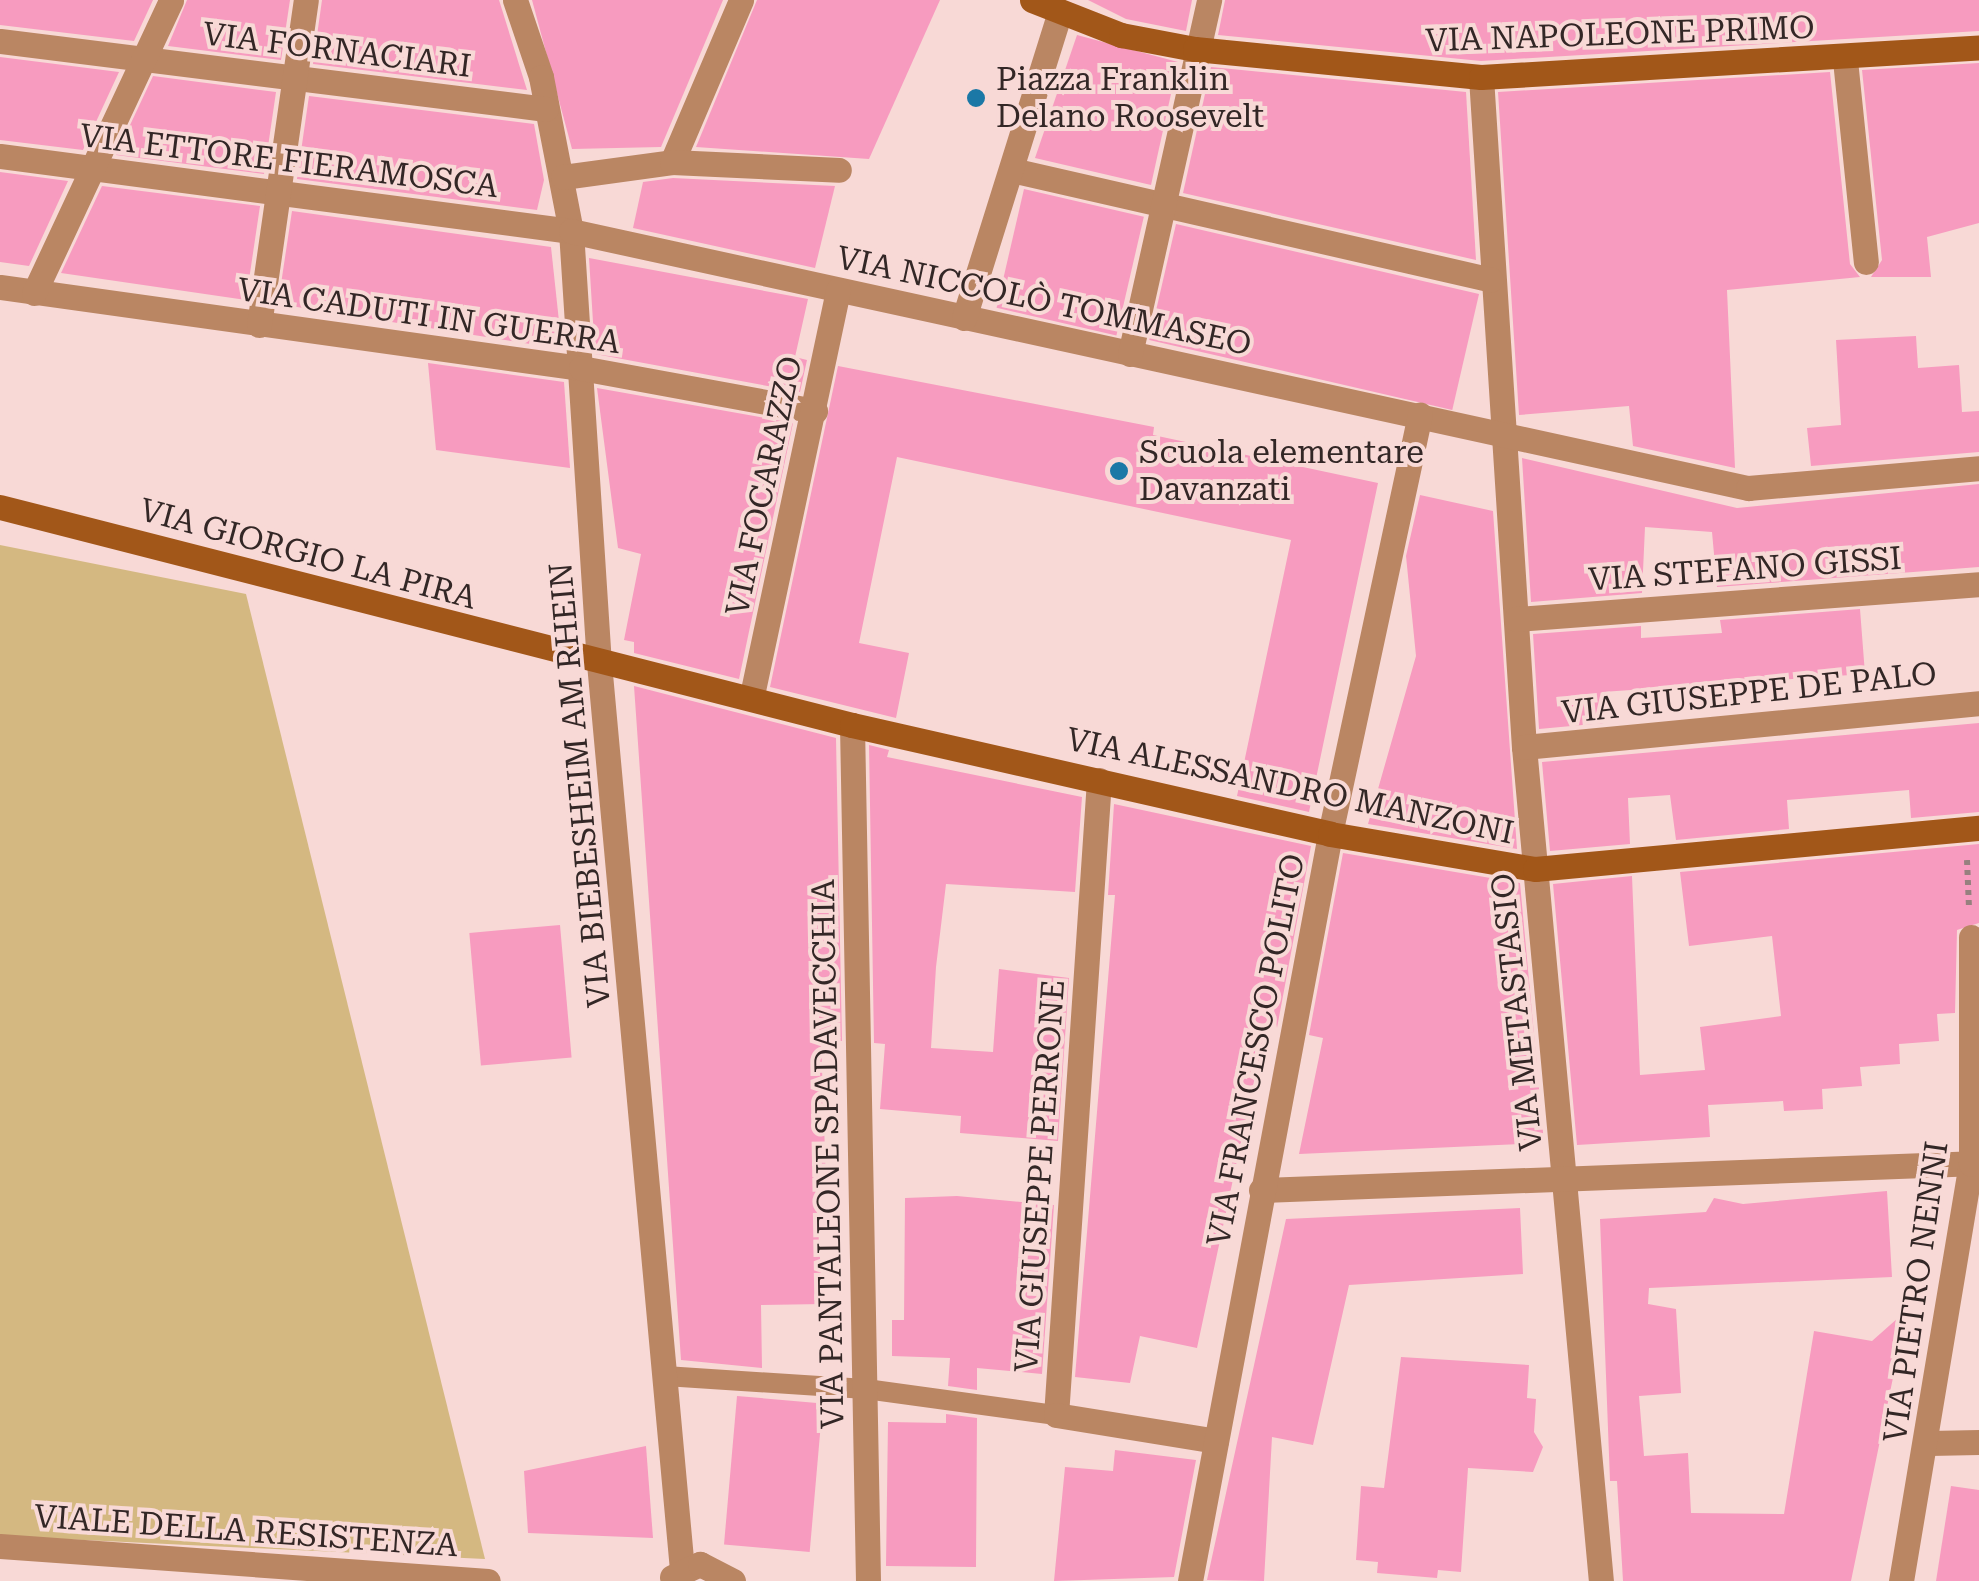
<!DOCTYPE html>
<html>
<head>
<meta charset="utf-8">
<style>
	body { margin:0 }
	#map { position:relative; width:1979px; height:1581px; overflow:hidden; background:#f8d9d6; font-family:"Roboto Serif",serif }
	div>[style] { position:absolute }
	.green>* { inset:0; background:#d4b881 }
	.building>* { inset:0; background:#f79bbf; transform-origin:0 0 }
	.path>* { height:6px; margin-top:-3px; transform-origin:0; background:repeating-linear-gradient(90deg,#96807e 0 5px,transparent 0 10px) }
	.lane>* { height:20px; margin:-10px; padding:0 10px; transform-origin:10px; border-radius:10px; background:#ba8663 }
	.street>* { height:25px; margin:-12.5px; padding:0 12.5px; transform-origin:12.5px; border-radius:12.5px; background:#ba8663 }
	.secondary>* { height:25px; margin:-12.5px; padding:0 12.5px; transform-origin:12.5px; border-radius:12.5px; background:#a25719 }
	.dots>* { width:28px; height:28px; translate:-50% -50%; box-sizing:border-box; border:5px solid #f8d9d6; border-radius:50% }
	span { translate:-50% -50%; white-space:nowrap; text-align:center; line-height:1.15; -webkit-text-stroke:8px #f8d9d6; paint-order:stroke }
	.street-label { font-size:32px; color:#332726 }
	.poi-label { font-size:32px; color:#332726 }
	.left { translate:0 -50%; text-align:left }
</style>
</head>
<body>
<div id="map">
	<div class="green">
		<div style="clip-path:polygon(0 545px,246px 594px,485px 1559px,0 1536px)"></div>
	</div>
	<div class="building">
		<div style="clip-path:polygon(0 0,153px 0,134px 41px,0 25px)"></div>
		<div style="clip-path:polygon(187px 0,290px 0,281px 60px,168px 46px)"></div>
		<div style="clip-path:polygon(322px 0,499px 0,527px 90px,313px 64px)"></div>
		<div style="clip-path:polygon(532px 0,723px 0,661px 147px,572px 149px)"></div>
		<div style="clip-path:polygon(757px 0,940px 0,869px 159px,696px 147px)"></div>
		<div style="clip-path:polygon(1088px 0,1192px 0,1186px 31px,1126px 19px)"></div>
		<div style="clip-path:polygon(1225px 0,1979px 0,1979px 31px,1481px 61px,1218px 35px)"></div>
		<div style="clip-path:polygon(1077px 35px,1178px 62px,1151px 185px,1035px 158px)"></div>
		<div style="clip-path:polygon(0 57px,119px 72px,83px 150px,0 140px)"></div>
		<div style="clip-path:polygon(1979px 63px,1979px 223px,1927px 237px,1931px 277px,1871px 277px,1882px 260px,1862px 70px)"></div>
		<div style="clip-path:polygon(1211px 67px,1466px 92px,1476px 260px,1183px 193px)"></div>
		<div style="clip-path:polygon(1830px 72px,1850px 264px,1860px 277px,1727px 290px,1735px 468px,1633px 446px,1629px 406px,1519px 415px,1498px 92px)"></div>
		<div style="clip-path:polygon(153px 76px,276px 92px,264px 174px,116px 155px)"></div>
		<div style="clip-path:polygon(309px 96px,534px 124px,544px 180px,537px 210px,297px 179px)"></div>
		<div style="clip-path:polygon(0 172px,68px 181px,29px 266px,0 262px)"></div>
		<div style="clip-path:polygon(673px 178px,835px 186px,815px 268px,633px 228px,643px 182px)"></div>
		<div style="clip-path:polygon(102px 186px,260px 206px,246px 300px,61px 273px)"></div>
		<div style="left:1024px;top:189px;width:123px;height:122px;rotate:13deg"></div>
		<div style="clip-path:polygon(292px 211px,551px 247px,562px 349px,278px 304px)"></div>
		<div style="left:1176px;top:224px;width:311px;height:119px;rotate:13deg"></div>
		<div style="clip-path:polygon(589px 258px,808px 299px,795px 357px,807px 360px,800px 392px,595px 354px)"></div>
		<div style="clip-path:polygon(1916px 336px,1918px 368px,1959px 365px,1962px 412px,1979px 411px,1979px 452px,1811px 466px,1807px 428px,1841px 425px,1836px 340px)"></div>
		<div style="clip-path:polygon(428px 363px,564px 382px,570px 468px,436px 450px)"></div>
		<div style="clip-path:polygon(838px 366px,1154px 427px,1153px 435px,1378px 483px,1309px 812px,1237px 796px,1291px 540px,897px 457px,859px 643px,909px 653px,896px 718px,770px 687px)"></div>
		<div style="clip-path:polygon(597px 388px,793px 423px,739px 679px,634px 653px,634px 642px,624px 640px,641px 554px,618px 548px)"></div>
		<div style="clip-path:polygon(1522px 458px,1737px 508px,1979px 484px,1979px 567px,1717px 587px,1712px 532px,1645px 527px,1642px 593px,1531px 602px)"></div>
		<div style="clip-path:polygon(1420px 495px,1493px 511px,1517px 849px,1368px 824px,1416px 656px,1406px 556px)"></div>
		<div style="clip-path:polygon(1860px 609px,1865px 674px,1602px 692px,1604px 723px,1539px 729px,1533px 634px,1641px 626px,1641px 638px,1722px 633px,1720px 620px)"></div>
		<div style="clip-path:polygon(634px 686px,836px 738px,842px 1041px,821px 1039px,826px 1181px,815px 1181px,823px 1304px,761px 1305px,762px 1368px,681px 1360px)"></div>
		<div style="clip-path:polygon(1979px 723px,1979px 812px,1911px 818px,1909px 790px,1787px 800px,1789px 829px,1676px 840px,1670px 795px,1628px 798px,1630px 844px,1550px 851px,1542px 762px)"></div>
		<div style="clip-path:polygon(869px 745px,889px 750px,887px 757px,1082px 797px,1075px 892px,946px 884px,936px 967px,931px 1048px,993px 1052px,999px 969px,1069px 978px,1058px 1141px,960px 1133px,961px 1116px,880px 1109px,885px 1044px,874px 1043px)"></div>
		<div style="clip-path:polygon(1114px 804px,1311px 846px,1277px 1028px,1272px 997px,1197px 1348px,1140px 1336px,1130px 1383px,1075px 1377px,1115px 895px,1108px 895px)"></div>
		<div style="clip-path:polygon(1979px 844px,1979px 923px,1957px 930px,1955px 1013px,1937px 1014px,1939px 1041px,1899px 1044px,1900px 1064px,1860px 1067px,1862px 1086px,1822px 1089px,1823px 1109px,1784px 1111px,1783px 1101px,1708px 1105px,1710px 1137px,1577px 1145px,1553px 884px,1632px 876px,1640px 1075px,1705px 1070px,1700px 1027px,1781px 1016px,1772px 936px,1689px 946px,1680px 872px)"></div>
		<div style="clip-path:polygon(1343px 853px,1520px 883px,1544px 1143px,1299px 1154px,1323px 1038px,1309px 1035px)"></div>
		<div style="left:560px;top:925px;width:133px;height:91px;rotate:85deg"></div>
		<div style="clip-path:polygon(1887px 1191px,1892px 1277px,1649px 1288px,1648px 1304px,1676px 1309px,1681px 1393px,1639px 1396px,1644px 1456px,1688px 1453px,1691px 1513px,1784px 1514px,1814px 1331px,1872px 1341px,1907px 1310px,1851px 1581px,1623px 1581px,1617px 1481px,1610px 1481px,1600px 1219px,1706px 1212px,1714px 1198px,1743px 1204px)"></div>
		<div style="clip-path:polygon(957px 1196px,1054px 1205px,1042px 1374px,977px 1368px,977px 1390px,948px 1386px,950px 1358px,892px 1356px,892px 1320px,904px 1320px,905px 1198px)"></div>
		<div style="clip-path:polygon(1520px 1208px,1523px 1274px,1349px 1285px,1313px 1445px,1272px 1437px,1264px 1581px,1207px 1580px,1286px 1219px)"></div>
		<div style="clip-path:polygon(1401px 1357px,1529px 1365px,1527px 1398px,1536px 1399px,1534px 1432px,1543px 1447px,1533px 1472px,1468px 1468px,1461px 1572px,1438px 1570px,1437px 1578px,1377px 1573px,1378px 1562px,1356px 1560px,1361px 1486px,1384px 1488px)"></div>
		<div style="left:737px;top:1396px;width:86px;height:149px;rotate:5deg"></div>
		<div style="clip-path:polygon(946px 1414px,977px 1418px,976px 1567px,886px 1566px,888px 1422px,946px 1423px)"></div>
		<div style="clip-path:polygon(646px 1446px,653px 1538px,528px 1533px,524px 1471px)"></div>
		<div style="clip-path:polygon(1115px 1450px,1196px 1460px,1174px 1577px,1054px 1581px,1065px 1467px,1113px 1471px)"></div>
		<div style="clip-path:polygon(1951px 1486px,1979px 1490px,1979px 1581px,1936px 1581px)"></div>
	</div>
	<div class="path">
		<div style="left:1967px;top:860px;width:48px;rotate:87.6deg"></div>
	</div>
	<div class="lane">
		<div style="left:665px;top:1376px;width:201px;rotate:3.7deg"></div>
		<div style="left:866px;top:1389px;width:192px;rotate:7.8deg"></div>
	</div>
	<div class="street">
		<div style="left:515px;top:0;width:81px;rotate:71.3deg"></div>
		<div style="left:541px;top:77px;width:157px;rotate:79deg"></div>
		<div style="left:571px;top:231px;width:433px;rotate:86.3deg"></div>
		<div style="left:599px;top:663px;width:910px;rotate:84.77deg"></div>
		<div style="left:0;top:41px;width:550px;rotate:7.1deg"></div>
		<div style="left:1845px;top:60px;width:203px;rotate:84.1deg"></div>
		<div style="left:1481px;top:77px;width:671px;rotate:86.33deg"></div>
		<div style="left:1524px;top:747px;width:838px;rotate:84.73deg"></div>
		<div style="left:0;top:156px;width:576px;rotate:7.48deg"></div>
		<div style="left:571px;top:231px;width:1205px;rotate:12.32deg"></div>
		<div style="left:1748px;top:488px;width:232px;rotate:-4.9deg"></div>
		<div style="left:672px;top:162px;width:176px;rotate:-66.9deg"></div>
		<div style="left:1012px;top:170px;width:491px;rotate:12.9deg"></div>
		<div style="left:563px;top:177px;width:110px;rotate:-7.8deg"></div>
		<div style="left:672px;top:162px;width:167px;rotate:2.7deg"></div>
		<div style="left:0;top:287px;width:587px;rotate:7.94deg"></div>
		<div style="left:581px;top:368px;width:238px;rotate:10.4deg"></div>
		<div style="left:34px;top:293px;width:323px;rotate:-64.9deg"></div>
		<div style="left:964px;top:318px;width:321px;rotate:-72.6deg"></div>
		<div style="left:259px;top:325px;width:328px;rotate:-81.8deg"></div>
		<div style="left:1130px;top:354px;width:363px;rotate:-77.4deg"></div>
		<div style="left:1516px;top:619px;width:464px;rotate:-4.3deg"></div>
		<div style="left:752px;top:695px;width:414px;rotate:-78deg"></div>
		<div style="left:852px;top:725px;width:856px;rotate:88.93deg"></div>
		<div style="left:1524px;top:747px;width:457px;rotate:-5.5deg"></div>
		<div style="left:1099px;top:780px;width:636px;rotate:93.87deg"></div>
		<div style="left:1056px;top:1415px;width:162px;rotate:9.2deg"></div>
		<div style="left:1261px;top:1190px;width:719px;rotate:-2.15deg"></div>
		<div style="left:1929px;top:1443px;width:50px;rotate:-1.1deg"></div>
		<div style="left:0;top:1546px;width:489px;rotate:4.1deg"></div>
		<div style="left:672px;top:1577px;width:31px;rotate:-25deg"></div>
		<div style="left:700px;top:1564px;width:37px;rotate:27deg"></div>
		<div style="left:1190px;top:1581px;width:760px;rotate:-79.38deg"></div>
		<div style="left:1330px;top:834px;width:429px;rotate:-77.9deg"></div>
		<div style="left:1901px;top:1581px;width:423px;rotate:-80.5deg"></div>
		<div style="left:1971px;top:1164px;width:227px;rotate:-90deg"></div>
	</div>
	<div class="secondary">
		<div style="left:1032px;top:0;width:96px;rotate:21.5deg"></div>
		<div style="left:1121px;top:35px;width:75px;rotate:10.7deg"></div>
		<div style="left:1195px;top:49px;width:287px;rotate:5.6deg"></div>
		<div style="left:1481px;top:77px;width:499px;rotate:-3.4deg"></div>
		<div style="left:0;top:507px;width:879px;rotate:14.35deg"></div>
		<div style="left:852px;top:725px;width:490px;rotate:12.8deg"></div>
		<div style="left:1330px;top:834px;width:208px;rotate:9.7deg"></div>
		<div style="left:1535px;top:869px;width:446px;rotate:-5.3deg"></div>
	</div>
	<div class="dots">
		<div style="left:976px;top:98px;background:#1b78a6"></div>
		<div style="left:1119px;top:471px;background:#1b78a6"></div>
	</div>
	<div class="street-label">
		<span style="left:1620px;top:34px;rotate:-2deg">VIA NAPOLEONE PRIMO</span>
		<span style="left:337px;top:50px;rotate:7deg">VIA FORNACIARI</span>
		<span style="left:289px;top:161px;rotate:7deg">VIA ETTORE FIERAMOSCA</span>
		<span style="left:1044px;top:301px;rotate:12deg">VIA NICCOLÒ TOMMASEO</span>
		<span style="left:429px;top:316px;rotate:8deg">VIA CADUTI IN GUERRA</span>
		<span style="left:764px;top:486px;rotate:-78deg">VIA FOCARAZZO</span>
		<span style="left:308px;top:554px;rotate:15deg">VIA GIORGIO LA PIRA</span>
		<span style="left:1745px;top:569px;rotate:-4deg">VIA STEFANO GISSI</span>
		<span style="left:1749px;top:693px;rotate:-6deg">VIA GIUSEPPE DE PALO</span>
		<span style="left:580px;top:785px;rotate:-95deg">VIA BIEBESHEIM AM RHEIN</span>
		<span style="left:1290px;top:786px;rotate:12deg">VIA ALESSANDRO MANZONI</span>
		<span style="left:1517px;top:1012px;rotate:-96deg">VIA METASTASIO</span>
		<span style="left:1256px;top:1050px;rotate:-79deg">VIA FRANCESCO POLITO</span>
		<span style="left:828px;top:1154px;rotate:-91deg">VIA PANTALEONE SPADAVECCHIA</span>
		<span style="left:1040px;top:1176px;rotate:-86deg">VIA GIUSEPPE PERRONE</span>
		<span style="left:1916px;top:1292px;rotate:-82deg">VIA PIETRO NENNI</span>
		<span style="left:246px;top:1531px;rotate:4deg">VIALE DELLA RESISTENZA</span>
	</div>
	<div class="poi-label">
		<span class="left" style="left:996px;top:98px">Piazza Franklin<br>Delano Roosevelt</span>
		<span class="left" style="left:1139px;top:471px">Scuola elementare<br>Davanzati</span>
	</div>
</div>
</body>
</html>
